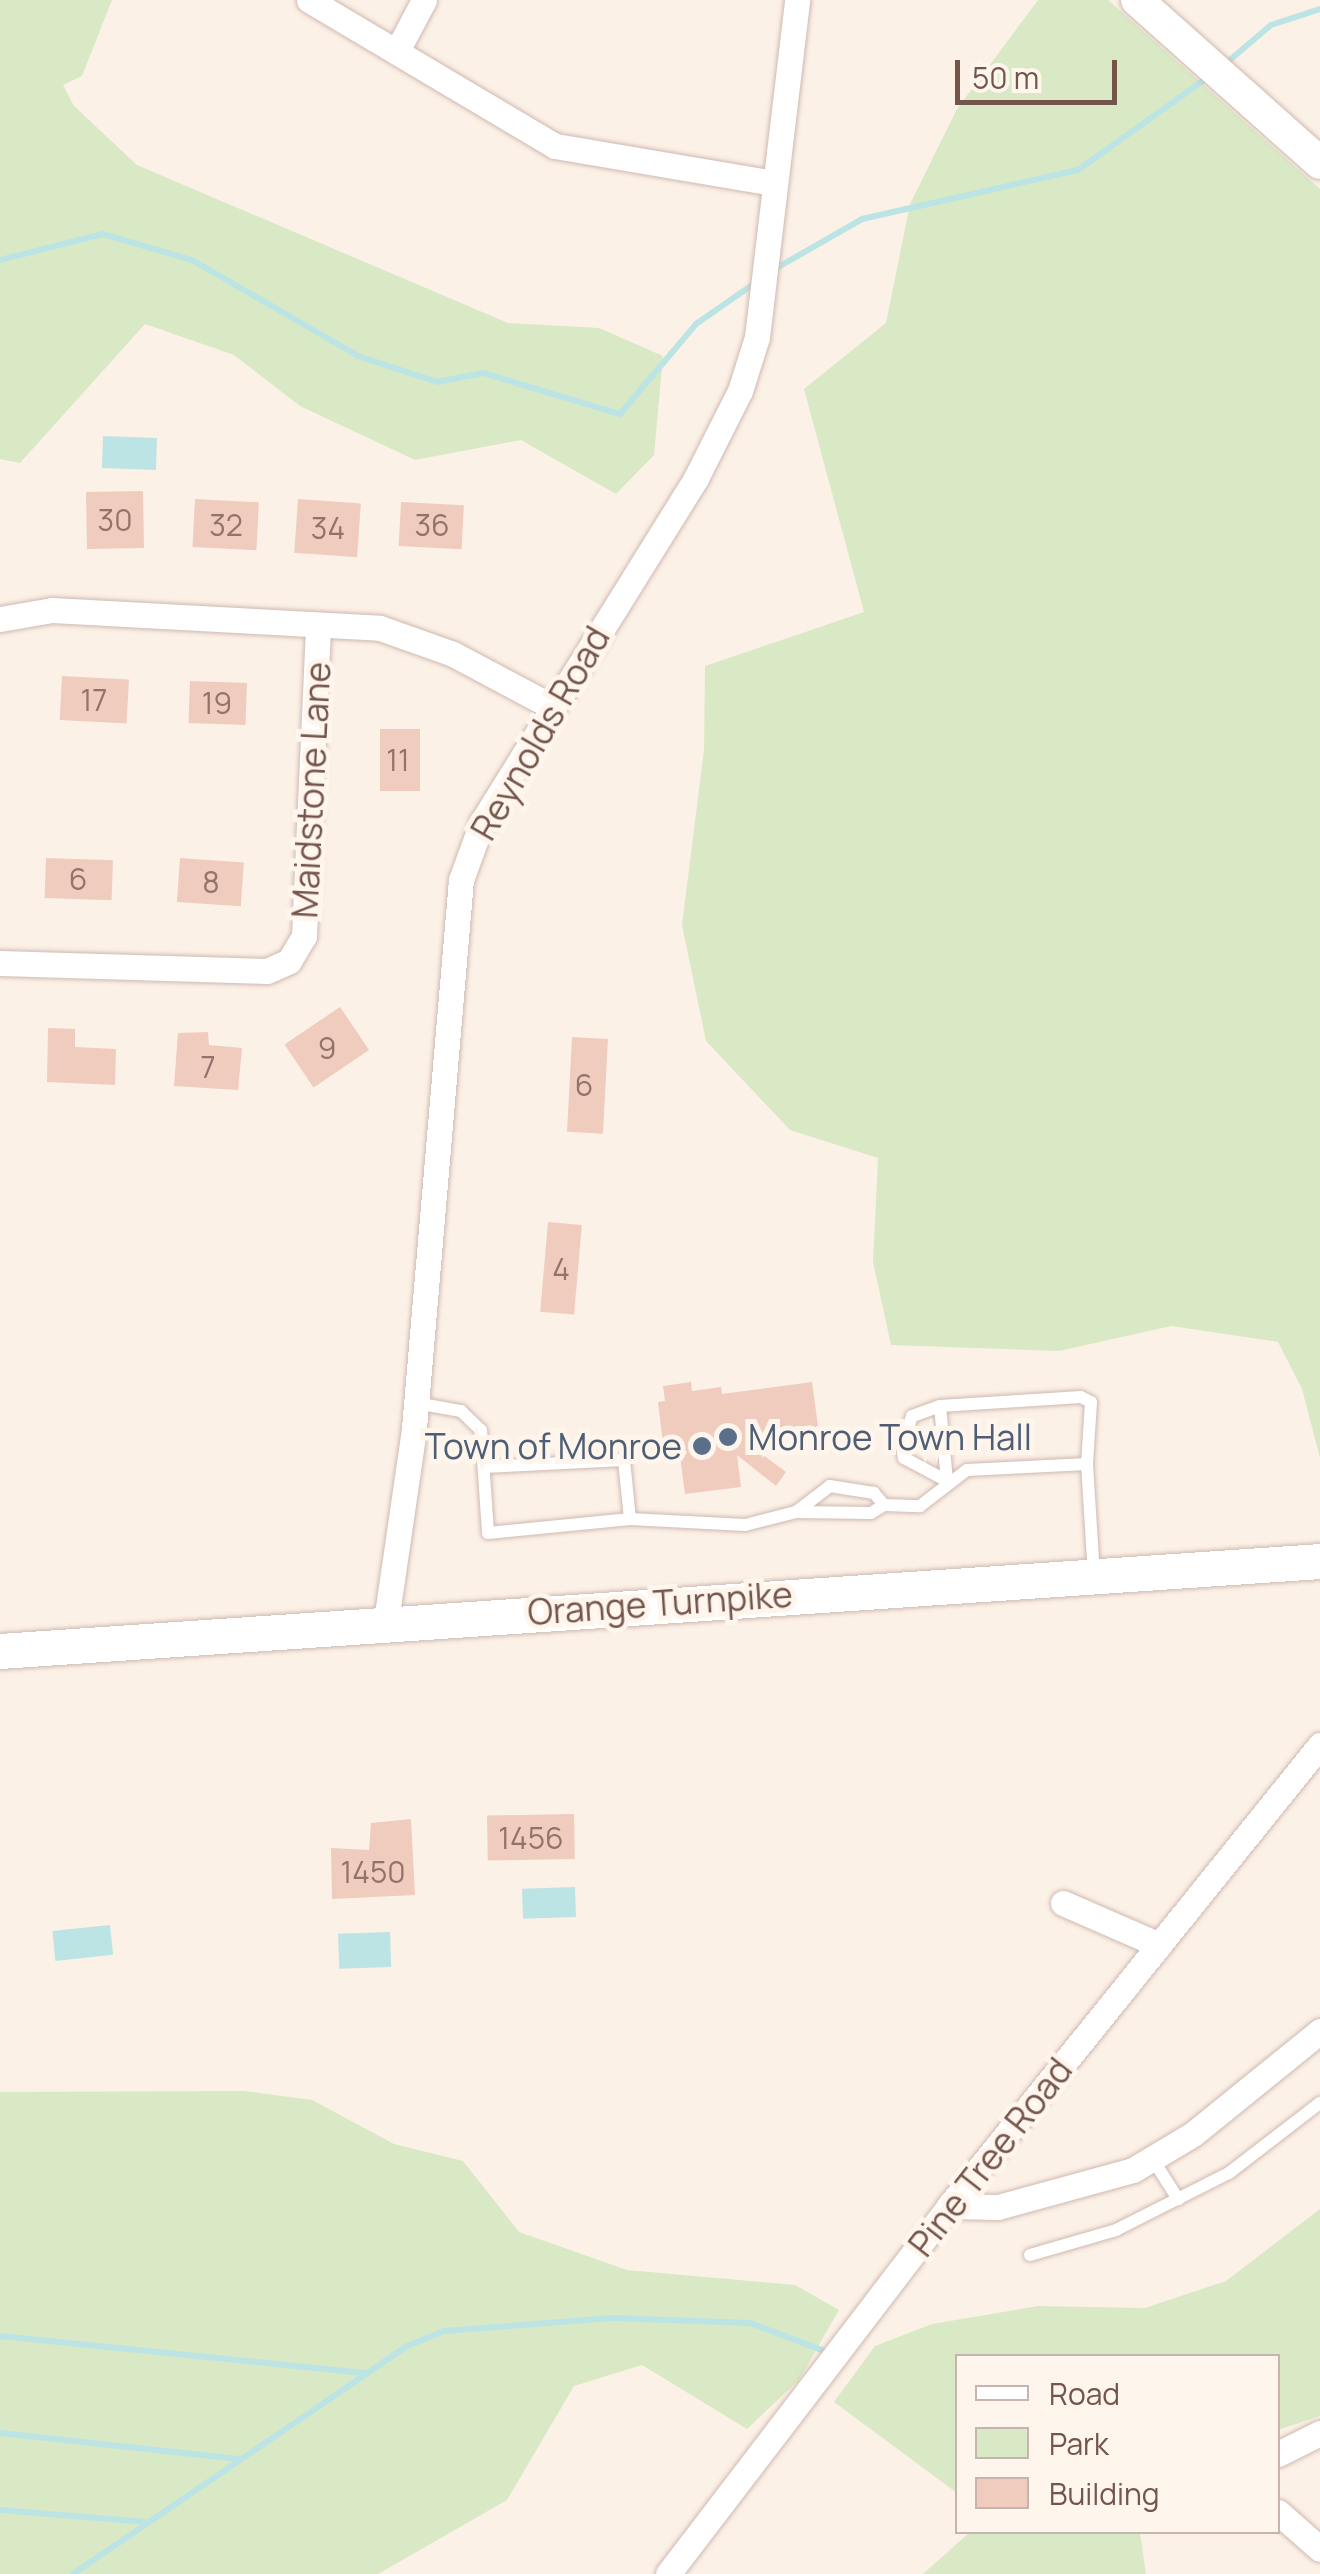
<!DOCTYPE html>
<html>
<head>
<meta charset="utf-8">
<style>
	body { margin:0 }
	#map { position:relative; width:1320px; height:2574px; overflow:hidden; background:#fcf1e7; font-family:Manrope,sans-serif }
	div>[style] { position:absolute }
	.green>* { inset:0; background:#d9e9c5 }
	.water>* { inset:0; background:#bce4e5; transform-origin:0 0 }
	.stream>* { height:6px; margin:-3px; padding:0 3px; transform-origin:3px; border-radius:3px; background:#bce4e5 }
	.building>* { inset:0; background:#f0ccbf; transform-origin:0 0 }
	.roads { filter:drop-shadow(0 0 2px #cfb9b0) drop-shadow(0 0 2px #cfb9b0) }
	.service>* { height:12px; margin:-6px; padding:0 6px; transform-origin:6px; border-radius:6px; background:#fff }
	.minor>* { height:25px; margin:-12.5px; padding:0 12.5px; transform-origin:12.5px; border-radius:12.5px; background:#fff }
	.tertiary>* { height:32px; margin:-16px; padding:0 16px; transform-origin:16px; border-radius:16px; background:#fff }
	.secondary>* { height:35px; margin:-17.5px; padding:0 17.5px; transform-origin:17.5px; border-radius:17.5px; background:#fff }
	.dots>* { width:28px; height:28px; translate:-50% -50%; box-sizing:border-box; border:5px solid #fef5ed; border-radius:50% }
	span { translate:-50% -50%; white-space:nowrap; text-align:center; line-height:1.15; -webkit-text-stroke:10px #fef5ed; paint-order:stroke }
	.number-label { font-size:30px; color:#937369 }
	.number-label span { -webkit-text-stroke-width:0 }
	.street-label { font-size:35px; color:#74554c }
	.service-label { font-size:35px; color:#4e5e75 }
	.left { translate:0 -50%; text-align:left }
	.right { translate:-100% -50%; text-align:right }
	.legend { position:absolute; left:955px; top:2354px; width:325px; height:180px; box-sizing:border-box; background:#fef5ed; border:2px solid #c7b5ad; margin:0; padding:12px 18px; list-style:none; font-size:30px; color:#74554c }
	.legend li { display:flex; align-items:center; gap:20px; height:50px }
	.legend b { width:50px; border:2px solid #c7b5ad }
	.scale { position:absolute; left:955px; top:60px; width:162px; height:45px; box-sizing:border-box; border:5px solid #74554c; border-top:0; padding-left:12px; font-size:30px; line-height:35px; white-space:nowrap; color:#74554c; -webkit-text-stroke:8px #fef5ed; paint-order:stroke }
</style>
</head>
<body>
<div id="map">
	<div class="green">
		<div style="clip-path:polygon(0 0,112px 0,82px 76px,63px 85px,74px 106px,137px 165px,508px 323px,599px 328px,663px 356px,654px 455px,616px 494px,521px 440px,415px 460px,300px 406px,234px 355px,145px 324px,20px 463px,0 459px)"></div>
		<div style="clip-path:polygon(1038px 0,1108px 0,1320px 189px,1320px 1458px,1302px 1389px,1278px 1342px,1171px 1326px,1059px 1351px,891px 1345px,873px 1262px,878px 1158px,790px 1130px,706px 1041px,682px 925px,704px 750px,705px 666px,864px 612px,804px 389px,886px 323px,910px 204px,957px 109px)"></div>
		<div style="clip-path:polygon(244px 2091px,312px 2100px,394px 2144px,463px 2161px,519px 2232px,627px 2270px,795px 2285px,839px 2310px,799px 2380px,747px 2429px,642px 2365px,574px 2386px,507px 2500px,378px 2574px,0 2574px,0 2092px)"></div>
		<div style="clip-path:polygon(1320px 2209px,1320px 2416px,1278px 2430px,1278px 2356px,958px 2356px,957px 2493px,834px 2402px,875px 2346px,932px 2324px,1038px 2306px,1145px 2308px,1226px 2281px)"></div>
		<div style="clip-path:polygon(970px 2532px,1140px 2532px,1146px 2574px,923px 2574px)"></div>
	</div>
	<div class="water">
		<div style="left:157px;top:438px;width:32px;height:54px;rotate:92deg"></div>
		<div style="left:575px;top:1887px;width:30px;height:53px;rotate:88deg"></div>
		<div style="left:110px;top:1925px;width:30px;height:58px;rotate:84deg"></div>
		<div style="left:390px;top:1932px;width:35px;height:52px;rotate:88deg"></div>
	</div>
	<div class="stream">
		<div style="left:1224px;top:65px;width:62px;rotate:-40.4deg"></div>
		<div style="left:1271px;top:25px;width:52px;rotate:-18.1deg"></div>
		<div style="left:0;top:260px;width:106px;rotate:-14.2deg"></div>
		<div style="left:103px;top:234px;width:93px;rotate:16.3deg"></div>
		<div style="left:192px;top:260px;width:192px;rotate:30deg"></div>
		<div style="left:358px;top:356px;width:83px;rotate:18.2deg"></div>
		<div style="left:437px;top:382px;width:47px;rotate:-11.1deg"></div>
		<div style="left:483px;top:373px;width:143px;rotate:16.7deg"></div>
		<div style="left:620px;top:414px;width:118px;rotate:-49.8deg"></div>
		<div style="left:696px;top:324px;width:72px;rotate:-34.8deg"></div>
		<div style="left:773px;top:270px;width:103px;rotate:-29.8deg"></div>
		<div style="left:862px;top:219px;width:221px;rotate:-12.8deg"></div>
		<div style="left:1078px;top:170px;width:162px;rotate:-35.5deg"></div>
		<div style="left:0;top:2336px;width:369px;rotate:5.8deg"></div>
		<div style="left:0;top:2433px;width:240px;rotate:6.2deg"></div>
		<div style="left:0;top:2510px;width:147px;rotate:4.7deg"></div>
		<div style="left:73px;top:2574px;width:404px;rotate:-34.3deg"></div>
		<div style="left:407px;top:2346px;width:40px;rotate:-22deg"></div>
		<div style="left:444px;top:2331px;width:169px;rotate:-4.4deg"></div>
		<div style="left:613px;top:2318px;width:137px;rotate:2.1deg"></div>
		<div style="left:750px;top:2323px;width:77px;rotate:20.6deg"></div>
	</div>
	<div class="building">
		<div style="left:143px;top:491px;width:57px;height:57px;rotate:89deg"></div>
		<div style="left:195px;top:499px;width:64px;height:48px;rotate:3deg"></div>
		<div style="left:298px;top:499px;width:63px;height:54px;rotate:4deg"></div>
		<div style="left:401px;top:502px;width:63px;height:44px;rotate:3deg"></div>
		<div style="left:62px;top:676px;width:67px;height:44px;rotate:3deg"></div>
		<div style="left:190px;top:681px;width:57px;height:42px;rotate:2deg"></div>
		<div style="left:380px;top:729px;width:40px;height:62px"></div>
		<div style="left:46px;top:858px;width:67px;height:40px;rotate:2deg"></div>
		<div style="left:180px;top:858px;width:64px;height:44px;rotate:4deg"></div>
		<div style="left:340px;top:1007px;width:52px;height:67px;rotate:56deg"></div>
		<div style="clip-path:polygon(48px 1028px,75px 1029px,75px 1047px,116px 1049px,115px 1085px,47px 1082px)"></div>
		<div style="clip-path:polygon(208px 1032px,209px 1045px,242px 1048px,238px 1090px,174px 1086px,178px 1033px)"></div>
		<div style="left:572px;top:1037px;width:36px;height:95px;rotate:3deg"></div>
		<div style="left:548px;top:1222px;width:34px;height:90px;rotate:5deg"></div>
		<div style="clip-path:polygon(691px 1382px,692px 1391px,721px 1387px,722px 1394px,812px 1382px,819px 1433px,747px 1443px,786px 1472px,776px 1486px,737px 1455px,741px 1487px,685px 1494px,679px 1449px,664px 1451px,658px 1402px,665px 1401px,663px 1386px)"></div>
		<div style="left:574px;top:1814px;width:45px;height:87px;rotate:89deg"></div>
		<div style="clip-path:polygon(411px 1819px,415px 1895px,332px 1899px,331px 1848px,369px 1850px,371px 1823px)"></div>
	</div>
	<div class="roads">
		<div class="service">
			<div style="left:416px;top:1403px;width:46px;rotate:10.1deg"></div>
			<div style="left:461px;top:1411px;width:28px;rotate:44deg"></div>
			<div style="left:481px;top:1430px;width:103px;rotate:86.1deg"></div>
			<div style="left:488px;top:1533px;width:143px;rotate:-5.6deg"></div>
			<div style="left:630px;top:1519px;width:59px;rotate:-95.8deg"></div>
			<div style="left:624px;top:1460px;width:140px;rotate:177.1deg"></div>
			<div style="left:940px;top:1406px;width:30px;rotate:160deg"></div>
			<div style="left:912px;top:1416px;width:32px;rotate:108deg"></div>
			<div style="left:902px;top:1446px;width:12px;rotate:81deg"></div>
			<div style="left:904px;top:1458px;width:49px;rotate:28.1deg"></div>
			<div style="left:947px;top:1481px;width:75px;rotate:-95.3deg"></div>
			<div style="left:940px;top:1406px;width:141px;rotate:-3.7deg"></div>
			<div style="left:1081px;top:1397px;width:11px;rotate:27deg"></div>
			<div style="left:1091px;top:1402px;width:62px;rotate:93.7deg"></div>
			<div style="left:884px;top:1505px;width:36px;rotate:2deg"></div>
			<div style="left:920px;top:1506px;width:59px;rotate:-37.5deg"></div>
			<div style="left:967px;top:1470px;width:120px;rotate:-2.9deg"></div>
			<div style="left:1087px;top:1464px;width:112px;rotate:86.4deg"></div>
			<div style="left:630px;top:1519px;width:115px;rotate:3deg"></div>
			<div style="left:745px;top:1525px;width:53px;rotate:-14.3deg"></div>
			<div style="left:796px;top:1512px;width:75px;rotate:0.8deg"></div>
			<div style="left:871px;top:1513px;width:15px;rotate:-32deg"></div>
			<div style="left:884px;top:1505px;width:16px;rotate:-130deg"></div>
			<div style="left:874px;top:1493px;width:45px;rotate:-171deg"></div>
			<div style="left:830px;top:1486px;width:43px;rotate:142.6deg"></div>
			<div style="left:1152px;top:2158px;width:49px;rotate:57.6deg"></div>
			<div style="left:1030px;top:2255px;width:90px;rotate:-16.2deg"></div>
			<div style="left:1116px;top:2230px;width:127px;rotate:-26.8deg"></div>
			<div style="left:1229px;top:2173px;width:115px;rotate:-37.6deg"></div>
		</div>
		<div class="minor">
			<div style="left:309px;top:0;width:286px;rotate:30.7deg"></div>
			<div style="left:555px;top:146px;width:222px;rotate:9.6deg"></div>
			<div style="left:398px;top:49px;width:55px;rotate:-62deg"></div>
			<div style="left:0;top:619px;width:53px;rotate:-9.8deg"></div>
			<div style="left:52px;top:610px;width:328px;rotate:3.1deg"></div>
			<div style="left:380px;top:628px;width:77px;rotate:19.6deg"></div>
			<div style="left:453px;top:654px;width:111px;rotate:28deg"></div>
			<div style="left:0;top:963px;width:267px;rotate:1.7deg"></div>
			<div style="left:267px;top:971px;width:24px;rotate:-24deg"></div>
			<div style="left:289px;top:961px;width:29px;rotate:-59deg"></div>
			<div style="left:304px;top:936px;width:311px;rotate:-87.4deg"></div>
			<div style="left:386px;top:1621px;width:195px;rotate:-81.7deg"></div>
			<div style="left:414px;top:1428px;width:550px;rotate:-85.1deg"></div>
			<div style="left:461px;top:880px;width:62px;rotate:-70.1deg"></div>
			<div style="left:482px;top:822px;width:405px;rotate:-58.1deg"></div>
			<div style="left:696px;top:478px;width:97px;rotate:-63.2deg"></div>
			<div style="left:740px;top:391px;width:57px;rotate:-72.5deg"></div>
			<div style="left:757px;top:337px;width:339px;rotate:-83.2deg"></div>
			<div style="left:1063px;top:1903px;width:105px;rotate:23.6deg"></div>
			<div style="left:949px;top:2206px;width:49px;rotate:1.2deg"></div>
			<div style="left:998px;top:2207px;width:140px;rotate:-15.3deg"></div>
			<div style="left:1133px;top:2170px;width:70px;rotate:-31deg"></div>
			<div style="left:1193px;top:2134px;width:164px;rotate:-39deg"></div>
			<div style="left:1278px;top:2454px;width:47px;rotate:-26.6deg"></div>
			<div style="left:1278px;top:2512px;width:56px;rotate:41.4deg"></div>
			<div style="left:668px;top:2574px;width:463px;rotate:-52.6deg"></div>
			<div style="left:949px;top:2206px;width:592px;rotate:-51.17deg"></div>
		</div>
		<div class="tertiary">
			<div style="left:1137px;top:0;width:245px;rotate:41.7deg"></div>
		</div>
		<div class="secondary">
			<div style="left:0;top:1651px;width:1323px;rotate:-3.9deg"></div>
		</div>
	</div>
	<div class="dots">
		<div style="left:728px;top:1437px;background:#5c6f8a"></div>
		<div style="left:702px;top:1446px;background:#5c6f8a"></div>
	</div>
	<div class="number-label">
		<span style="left:115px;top:520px">30</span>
		<span style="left:226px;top:525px">32</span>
		<span style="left:432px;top:525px">36</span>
		<span style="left:328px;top:528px">34</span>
		<span style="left:94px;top:700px">17</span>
		<span style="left:217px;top:703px">19</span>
		<span style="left:398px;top:760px">11</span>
		<span style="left:78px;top:879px">6</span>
		<span style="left:211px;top:882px">8</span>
		<span style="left:327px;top:1048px">9</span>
		<span style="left:208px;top:1067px">7</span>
		<span style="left:584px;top:1085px">6</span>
		<span style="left:561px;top:1269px">4</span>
		<span style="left:531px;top:1838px">1456</span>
		<span style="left:373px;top:1872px">1450</span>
	</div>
	<div class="street-label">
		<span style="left:540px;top:733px;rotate:-60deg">Reynolds Road</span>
		<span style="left:311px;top:790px;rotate:-87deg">Maidstone Lane</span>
		<span style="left:660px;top:1603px;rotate:-4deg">Orange Turnpike</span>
		<span style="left:990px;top:2157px;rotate:-52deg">Pine Tree Road</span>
	</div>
	<div class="service-label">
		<span class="left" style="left:748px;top:1437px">Monroe Town Hall</span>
		<span class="right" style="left:682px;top:1446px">Town of Monroe</span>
	</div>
	<ul class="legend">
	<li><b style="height:12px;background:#fff"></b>Road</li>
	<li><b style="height:28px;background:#d9e9c5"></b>Park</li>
	<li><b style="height:28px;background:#f0ccbf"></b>Building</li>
	</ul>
	<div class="scale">50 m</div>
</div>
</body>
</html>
